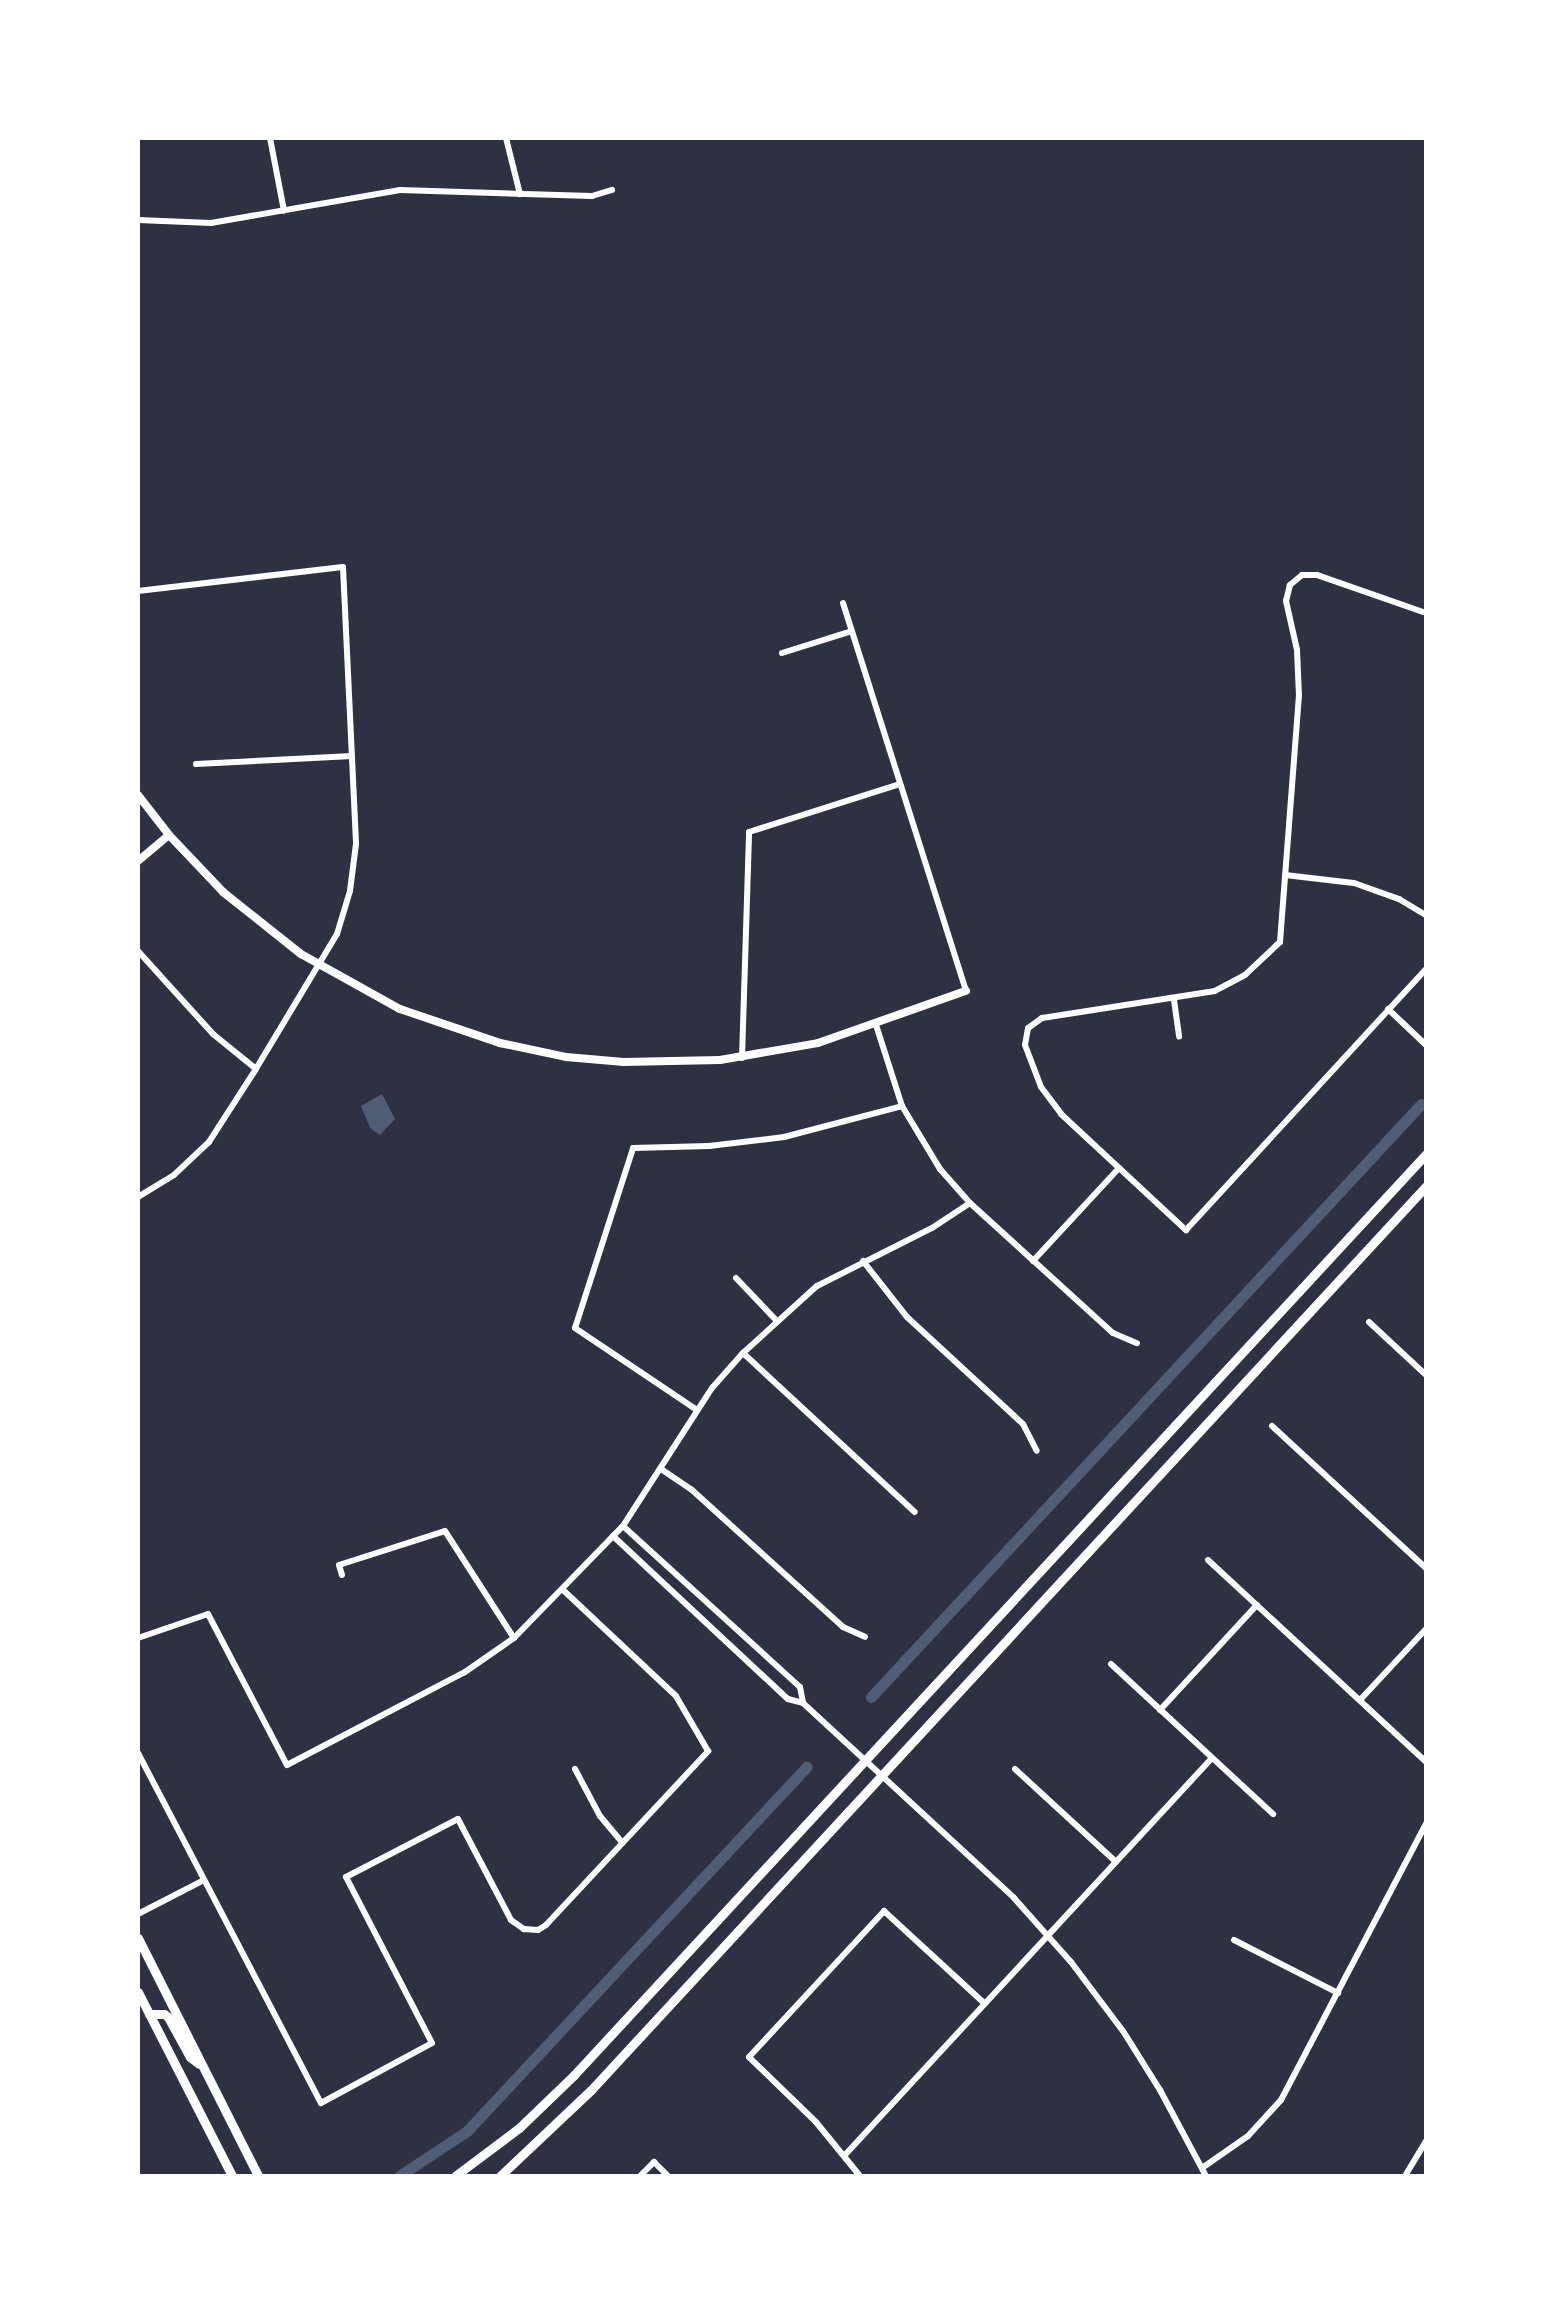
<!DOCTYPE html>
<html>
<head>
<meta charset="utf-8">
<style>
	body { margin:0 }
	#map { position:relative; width:1564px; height:2314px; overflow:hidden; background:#2d3142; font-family:"Roboto Condensed",sans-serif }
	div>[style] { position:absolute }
	.water>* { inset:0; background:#4f5d75 }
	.canal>* { height:11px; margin:-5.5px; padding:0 5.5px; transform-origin:5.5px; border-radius:5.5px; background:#4f5d75 }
	.minor>* { height:6px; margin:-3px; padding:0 3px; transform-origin:3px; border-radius:3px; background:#fff }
	.tertiary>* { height:8px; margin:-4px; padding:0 4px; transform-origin:4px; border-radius:4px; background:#fff }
	.secondary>* { height:9px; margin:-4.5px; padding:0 4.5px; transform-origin:4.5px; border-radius:4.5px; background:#fff }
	span { translate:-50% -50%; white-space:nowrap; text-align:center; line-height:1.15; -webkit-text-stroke:8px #fff; paint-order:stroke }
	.frame { position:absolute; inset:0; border:140px solid #fff; pointer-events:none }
</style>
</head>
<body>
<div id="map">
	<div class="water">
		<div style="clip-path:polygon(382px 1094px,395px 1119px,380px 1135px,370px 1128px,361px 1106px)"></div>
	</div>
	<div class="canal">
		<div style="left:871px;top:1697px;width:809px;rotate:-47.15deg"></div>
		<div style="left:399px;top:2176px;width:82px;rotate:-33.5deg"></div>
		<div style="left:467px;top:2131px;width:498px;rotate:-47deg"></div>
	</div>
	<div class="minor">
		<div style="left:270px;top:138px;width:74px;rotate:79.1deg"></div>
		<div style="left:506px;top:138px;width:58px;rotate:76deg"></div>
		<div style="left:138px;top:220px;width:73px;rotate:2.4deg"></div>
		<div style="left:211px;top:223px;width:192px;rotate:-9.9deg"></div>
		<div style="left:400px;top:190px;width:192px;rotate:1.8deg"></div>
		<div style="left:592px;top:196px;width:21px;rotate:-17deg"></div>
		<div style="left:138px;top:591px;width:206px;rotate:-6.7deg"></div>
		<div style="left:343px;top:567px;width:277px;rotate:87.3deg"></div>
		<div style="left:356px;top:844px;width:47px;rotate:97.3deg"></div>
		<div style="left:350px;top:891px;width:45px;rotate:106.8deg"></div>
		<div style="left:337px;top:934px;width:157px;rotate:121deg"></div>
		<div style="left:256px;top:1069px;width:87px;rotate:122.8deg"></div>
		<div style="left:209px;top:1142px;width:48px;rotate:136.7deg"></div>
		<div style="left:174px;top:1175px;width:42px;rotate:148.6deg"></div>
		<div style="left:843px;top:603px;width:407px;rotate:72.4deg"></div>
		<div style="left:1426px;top:613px;width:115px;rotate:-160.8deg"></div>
		<div style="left:1317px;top:575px;width:15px;rotate:180deg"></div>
		<div style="left:1302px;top:575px;width:16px;rotate:140deg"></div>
		<div style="left:1290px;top:585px;width:16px;rotate:104deg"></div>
		<div style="left:1286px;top:601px;width:50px;rotate:77.3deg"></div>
		<div style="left:1297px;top:650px;width:45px;rotate:87.5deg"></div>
		<div style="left:1299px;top:695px;width:248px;rotate:94.4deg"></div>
		<div style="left:1280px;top:942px;width:48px;rotate:136.7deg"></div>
		<div style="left:1245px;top:975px;width:34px;rotate:152deg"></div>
		<div style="left:1215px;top:991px;width:175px;rotate:171.1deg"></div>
		<div style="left:1042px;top:1018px;width:17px;rotate:144deg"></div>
		<div style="left:1028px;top:1028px;width:17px;rotate:100deg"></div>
		<div style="left:1025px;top:1045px;width:45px;rotate:69.1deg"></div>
		<div style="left:1041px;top:1087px;width:34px;rotate:53deg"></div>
		<div style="left:1061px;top:1114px;width:171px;rotate:42.9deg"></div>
		<div style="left:1186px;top:1230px;width:355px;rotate:-47.4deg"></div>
		<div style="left:782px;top:653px;width:73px;rotate:-17.4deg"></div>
		<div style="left:196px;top:764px;width:156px;rotate:-2.9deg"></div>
		<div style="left:1285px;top:875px;width:69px;rotate:6.6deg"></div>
		<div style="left:1354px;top:883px;width:48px;rotate:19.6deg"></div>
		<div style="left:1399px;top:899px;width:31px;rotate:31deg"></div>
		<div style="left:138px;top:951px;width:112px;rotate:47.9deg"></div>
		<div style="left:213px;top:1034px;width:55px;rotate:39.1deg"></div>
		<div style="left:1174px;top:1000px;width:37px;rotate:82deg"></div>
		<div style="left:1388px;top:1009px;width:52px;rotate:43.5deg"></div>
		<div style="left:876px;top:1025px;width:85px;rotate:72.2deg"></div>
		<div style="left:902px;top:1106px;width:74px;rotate:58.9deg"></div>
		<div style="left:940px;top:1169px;width:45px;rotate:48.6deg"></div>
		<div style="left:970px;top:1203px;width:193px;rotate:42.3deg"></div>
		<div style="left:1113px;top:1333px;width:26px;rotate:23deg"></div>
		<div style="left:742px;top:1058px;width:226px;rotate:-88.2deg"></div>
		<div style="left:749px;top:832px;width:158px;rotate:-17.6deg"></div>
		<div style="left:863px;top:1261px;width:71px;rotate:51.8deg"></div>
		<div style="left:907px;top:1317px;width:158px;rotate:42.7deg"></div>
		<div style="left:1023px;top:1424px;width:30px;rotate:63deg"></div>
		<div style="left:1033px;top:1261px;width:127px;rotate:-47.2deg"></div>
		<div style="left:736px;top:1278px;width:59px;rotate:46.4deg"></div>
		<div style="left:1369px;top:1322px;width:78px;rotate:42.9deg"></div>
		<div style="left:743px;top:1353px;width:234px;rotate:42.8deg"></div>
		<div style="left:697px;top:1410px;width:147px;rotate:-146.1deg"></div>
		<div style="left:575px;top:1328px;width:189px;rotate:-72.1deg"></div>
		<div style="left:633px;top:1148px;width:76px;rotate:-1.5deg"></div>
		<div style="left:709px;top:1146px;width:76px;rotate:-6.8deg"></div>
		<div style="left:784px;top:1137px;width:122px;rotate:-14.7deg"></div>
		<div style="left:1272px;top:1426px;width:209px;rotate:42.7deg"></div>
		<div style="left:661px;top:1469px;width:37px;rotate:34deg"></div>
		<div style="left:692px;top:1490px;width:204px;rotate:42.2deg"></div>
		<div style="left:843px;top:1627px;width:24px;rotate:24deg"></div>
		<div style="left:623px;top:1526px;width:239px;rotate:42.3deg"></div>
		<div style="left:800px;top:1687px;width:16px;rotate:79deg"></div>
		<div style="left:613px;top:1536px;width:239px;rotate:43deg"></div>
		<div style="left:788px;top:1699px;width:16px;rotate:15deg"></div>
		<div style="left:803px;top:1703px;width:287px;rotate:42.7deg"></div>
		<div style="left:1014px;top:1898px;width:86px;rotate:48.3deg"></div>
		<div style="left:1071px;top:1962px;width:86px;rotate:53deg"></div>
		<div style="left:1123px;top:2031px;width:70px;rotate:57.9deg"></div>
		<div style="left:1160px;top:2090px;width:98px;rotate:61.9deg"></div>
		<div style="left:1208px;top:1560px;width:297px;rotate:42.8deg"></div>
		<div style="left:342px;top:1575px;width:10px;rotate:-107deg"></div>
		<div style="left:339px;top:1565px;width:111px;rotate:-17.8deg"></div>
		<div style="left:445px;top:1531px;width:127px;rotate:57.2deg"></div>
		<div style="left:138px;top:1638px;width:74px;rotate:-18.9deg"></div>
		<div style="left:208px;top:1614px;width:170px;rotate:62.4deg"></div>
		<div style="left:287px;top:1765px;width:201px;rotate:-27.6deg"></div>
		<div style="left:465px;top:1672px;width:60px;rotate:-34.8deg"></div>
		<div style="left:514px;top:1638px;width:156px;rotate:-45.8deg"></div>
		<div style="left:623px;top:1526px;width:164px;rotate:-57.2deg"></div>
		<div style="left:712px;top:1388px;width:47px;rotate:-48.5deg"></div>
		<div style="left:743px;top:1353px;width:100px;rotate:-42.2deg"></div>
		<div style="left:817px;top:1286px;width:129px;rotate:-26.8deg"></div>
		<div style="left:932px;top:1228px;width:45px;rotate:-33.3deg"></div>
		<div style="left:1111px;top:1664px;width:221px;rotate:42.8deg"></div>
		<div style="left:1360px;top:1700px;width:97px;rotate:-47.1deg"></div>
		<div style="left:1160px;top:1710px;width:143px;rotate:-47.3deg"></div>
		<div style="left:138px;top:1753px;width:395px;rotate:62.4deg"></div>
		<div style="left:321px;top:2103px;width:126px;rotate:-28.4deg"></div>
		<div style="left:432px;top:2043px;width:187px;rotate:-117.4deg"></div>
		<div style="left:346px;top:1877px;width:126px;rotate:-27.4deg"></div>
		<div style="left:458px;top:1819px;width:114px;rotate:62.3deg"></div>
		<div style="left:511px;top:1920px;width:16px;rotate:35deg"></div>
		<div style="left:524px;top:1929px;width:14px;rotate:4deg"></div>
		<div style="left:538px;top:1930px;width:9px;rotate:-32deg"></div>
		<div style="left:546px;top:1925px;width:238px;rotate:-47deg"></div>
		<div style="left:708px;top:1751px;width:64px;rotate:-120.2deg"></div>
		<div style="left:676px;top:1696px;width:156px;rotate:-136.8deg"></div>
		<div style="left:575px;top:1769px;width:53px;rotate:62deg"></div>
		<div style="left:600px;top:1816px;width:35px;rotate:50deg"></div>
		<div style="left:1015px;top:1769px;width:137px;rotate:42.6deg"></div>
		<div style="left:138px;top:1914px;width:74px;rotate:-27.3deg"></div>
		<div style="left:1234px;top:1940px;width:117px;rotate:27deg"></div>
		<div style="left:844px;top:2156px;width:542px;rotate:-47.24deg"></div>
		<div style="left:1202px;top:2168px;width:56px;rotate:-34.8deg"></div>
		<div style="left:1248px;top:2136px;width:49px;rotate:-47.5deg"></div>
		<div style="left:1281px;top:2100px;width:312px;rotate:-62.3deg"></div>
		<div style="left:640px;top:2176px;width:20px;rotate:-45deg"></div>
		<div style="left:654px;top:2162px;width:20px;rotate:45deg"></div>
		<div style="left:860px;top:2176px;width:70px;rotate:-129.2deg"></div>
		<div style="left:816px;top:2122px;width:93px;rotate:-135.9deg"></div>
		<div style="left:749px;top:2057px;width:199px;rotate:-47.2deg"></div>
		<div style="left:884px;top:1911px;width:137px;rotate:42.6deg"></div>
		<div style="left:1405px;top:2176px;width:41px;rotate:-59deg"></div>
	</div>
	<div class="tertiary">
		<div style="left:138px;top:795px;width:51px;rotate:52.2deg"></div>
		<div style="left:169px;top:835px;width:79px;rotate:46.5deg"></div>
		<div style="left:223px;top:892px;width:100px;rotate:38.5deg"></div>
		<div style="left:301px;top:954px;width:113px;rotate:29.1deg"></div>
		<div style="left:400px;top:1009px;width:106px;rotate:18.8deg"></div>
		<div style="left:500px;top:1043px;width:67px;rotate:12deg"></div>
		<div style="left:566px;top:1057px;width:58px;rotate:4.9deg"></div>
		<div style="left:624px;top:1062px;width:96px;rotate:-1.2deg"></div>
		<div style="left:720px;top:1060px;width:99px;rotate:-9.8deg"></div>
		<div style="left:818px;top:1043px;width:157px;rotate:-19.4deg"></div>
		<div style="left:138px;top:861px;width:40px;rotate:-40deg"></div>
	</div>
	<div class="secondary">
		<div style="left:138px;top:1938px;width:267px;rotate:63.2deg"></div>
		<div style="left:138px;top:1992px;width:207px;rotate:62.9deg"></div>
		<div style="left:149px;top:2014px;width:15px"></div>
		<div style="left:164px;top:2014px;width:5px;rotate:37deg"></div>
		<div style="left:168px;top:2017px;width:46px;rotate:61.2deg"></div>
		<div style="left:190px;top:2057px;width:11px;rotate:38deg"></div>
		<div style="left:455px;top:2176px;width:80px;rotate:-36.9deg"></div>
		<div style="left:519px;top:2128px;width:76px;rotate:-43.9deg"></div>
		<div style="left:574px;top:2075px;width:1255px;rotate:-47.23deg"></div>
		<div style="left:500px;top:2176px;width:125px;rotate:-43.4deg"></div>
		<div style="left:591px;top:2090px;width:1231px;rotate:-47.27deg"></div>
	</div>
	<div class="frame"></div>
</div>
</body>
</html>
